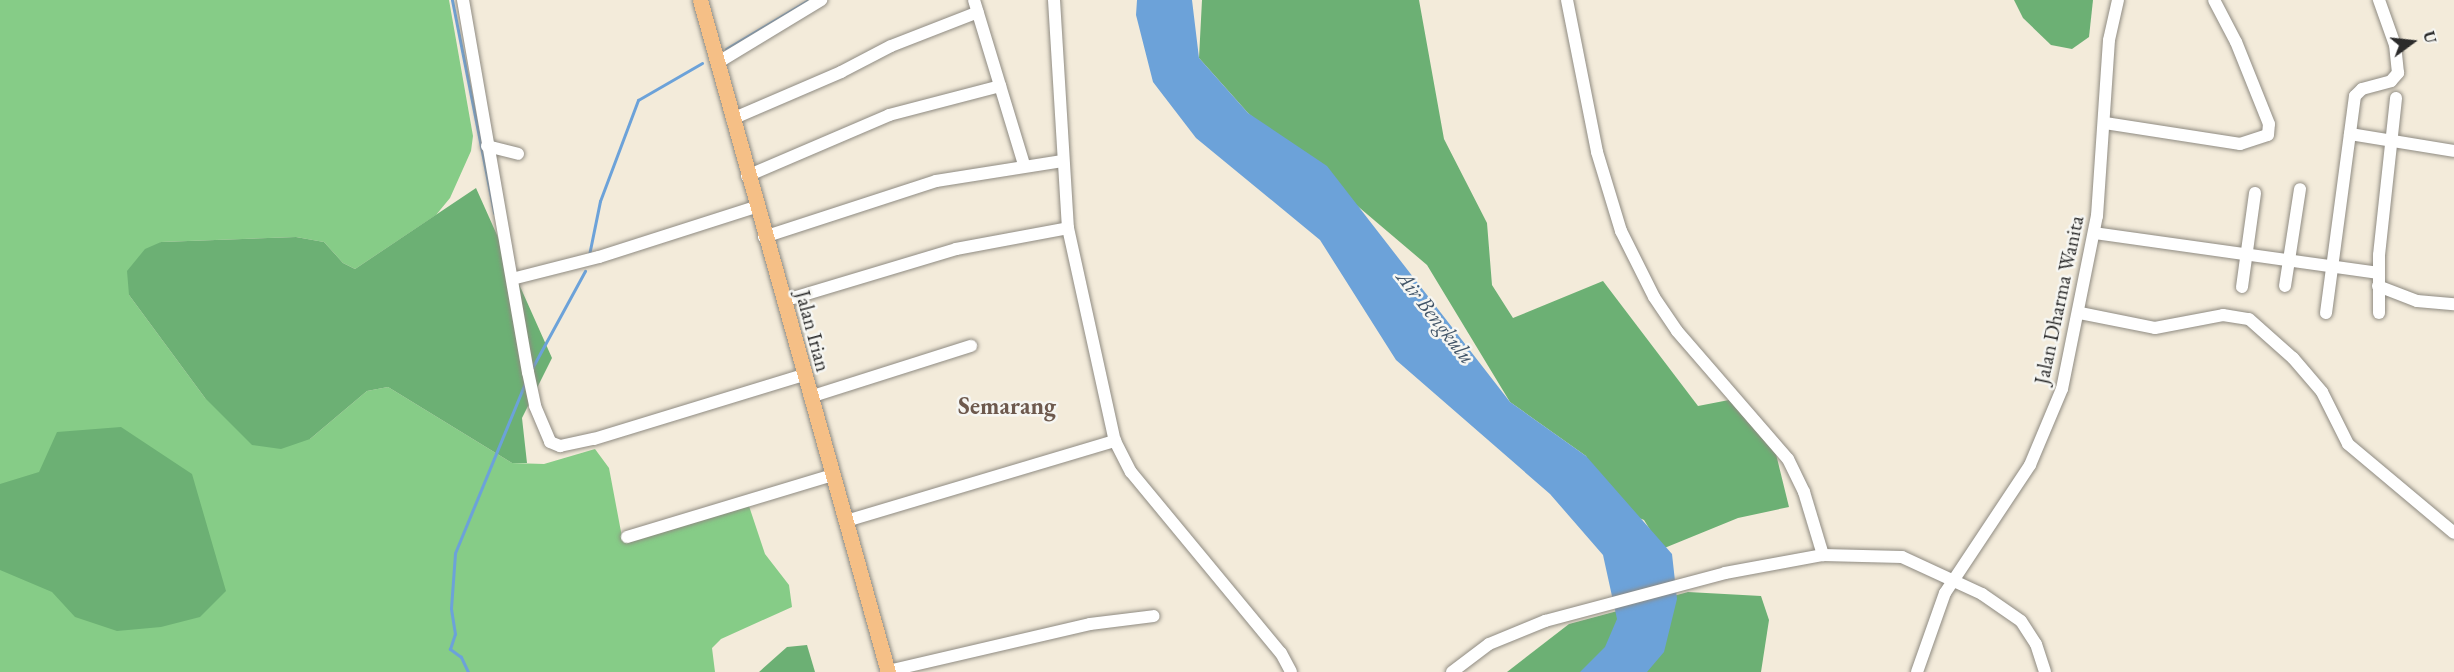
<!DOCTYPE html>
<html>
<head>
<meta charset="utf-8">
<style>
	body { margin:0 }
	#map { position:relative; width:2454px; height:672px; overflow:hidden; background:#f3ebda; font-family:"EB Garamond",serif }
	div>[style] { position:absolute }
	.green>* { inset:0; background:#86cc87 }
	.forest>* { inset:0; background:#6cb074 }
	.water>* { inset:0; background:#6ca2d9 }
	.stream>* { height:3px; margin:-1.5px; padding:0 1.5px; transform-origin:1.5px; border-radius:1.5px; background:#6ca2d9 }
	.roads { filter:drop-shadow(0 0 2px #8f8b82) drop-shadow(0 0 2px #8f8b82) }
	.minor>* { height:12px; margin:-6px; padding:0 6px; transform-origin:6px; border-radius:6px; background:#fff }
	.major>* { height:15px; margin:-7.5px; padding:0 7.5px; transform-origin:7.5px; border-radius:7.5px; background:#f5bf86 }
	span { translate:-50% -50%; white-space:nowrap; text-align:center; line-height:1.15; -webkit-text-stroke:5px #f6f6f2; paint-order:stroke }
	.street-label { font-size:21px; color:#2b2b2b }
	.water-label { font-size:22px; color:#425568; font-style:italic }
	.quarter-label { font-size:24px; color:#6d594d; font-weight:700 }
	.north { position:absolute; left:2382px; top:12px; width:60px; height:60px; -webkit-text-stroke:4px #f6f6f2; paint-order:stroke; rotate:75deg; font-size:16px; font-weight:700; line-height:24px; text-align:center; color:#2b2b2b }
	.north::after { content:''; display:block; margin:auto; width:21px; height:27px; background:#2b2b2b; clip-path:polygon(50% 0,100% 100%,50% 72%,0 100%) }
</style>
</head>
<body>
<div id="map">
	<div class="green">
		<div style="clip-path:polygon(0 0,449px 0,473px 136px,471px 151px,450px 198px,436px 215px,355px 269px,343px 263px,324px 242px,296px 237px,161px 242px,129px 295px,205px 398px,310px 439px,367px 391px,388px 387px,512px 463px,544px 464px,595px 449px,609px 468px,622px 537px,627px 543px,748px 503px,765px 554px,789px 585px,792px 607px,721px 639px,712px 648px,715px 672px,0 672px)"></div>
	</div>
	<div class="forest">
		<div style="clip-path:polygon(1202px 0,1419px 0,1444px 139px,1487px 223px,1492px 285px,1513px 318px,1603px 281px,1698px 406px,1729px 400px,1776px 454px,1789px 507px,1738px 518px,1662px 549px,1644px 520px,1606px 504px,1586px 456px,1510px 402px,1427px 265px,1248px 113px,1199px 58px)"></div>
		<div style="clip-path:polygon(2014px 0,2093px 0,2089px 37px,2072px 49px,2051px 45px,2023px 18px)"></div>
		<div style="clip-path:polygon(476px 188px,552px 358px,522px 418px,527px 463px,512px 463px,388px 387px,367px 391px,310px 439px,281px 449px,252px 445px,205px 398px,129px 295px,127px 271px,145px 249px,161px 242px,296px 237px,324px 242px,343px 263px,355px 269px)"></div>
		<div style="clip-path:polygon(121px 427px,192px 474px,226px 591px,200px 617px,161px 627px,117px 631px,75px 617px,52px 592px,0 570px,0 484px,39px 472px,57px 432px)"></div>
		<div style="clip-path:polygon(1688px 592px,1761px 596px,1769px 620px,1761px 672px,1507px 672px,1569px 624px)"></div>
		<div style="clip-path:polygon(807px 645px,815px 672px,759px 672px,787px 647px)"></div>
	</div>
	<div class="water">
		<div style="clip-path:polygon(1137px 0,1192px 0,1199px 58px,1248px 113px,1327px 166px,1510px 402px,1586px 456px,1672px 554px,1677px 599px,1664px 652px,1647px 672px,1580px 672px,1605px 647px,1617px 619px,1603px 555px,1550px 494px,1396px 360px,1320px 240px,1196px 138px,1153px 82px,1136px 15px)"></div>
	</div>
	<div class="stream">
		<div style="left:452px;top:0;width:217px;rotate:78.8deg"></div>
		<div style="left:726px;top:49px;width:94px;rotate:-30.7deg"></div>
		<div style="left:589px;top:255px;width:55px;rotate:-78.5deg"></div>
		<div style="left:600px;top:201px;width:108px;rotate:-69.4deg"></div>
		<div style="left:638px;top:100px;width:74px;rotate:-30deg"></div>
		<div style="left:531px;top:370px;width:113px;rotate:-61.4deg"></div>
		<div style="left:468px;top:672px;width:17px;rotate:-115deg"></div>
		<div style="left:461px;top:657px;width:14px;rotate:-144deg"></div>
		<div style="left:450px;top:649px;width:16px;rotate:-72deg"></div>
		<div style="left:455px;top:634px;width:26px;rotate:-99deg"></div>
		<div style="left:451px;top:608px;width:55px;rotate:-85.8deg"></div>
		<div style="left:455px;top:553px;width:186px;rotate:-67.6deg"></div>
	</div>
	<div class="roads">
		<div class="minor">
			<div style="left:463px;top:0;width:378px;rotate:80.1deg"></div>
			<div style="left:528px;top:372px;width:35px;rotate:78deg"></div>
			<div style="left:535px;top:406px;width:39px;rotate:67deg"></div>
			<div style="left:550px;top:442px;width:11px;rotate:22deg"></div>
			<div style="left:560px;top:446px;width:35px;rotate:-12deg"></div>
			<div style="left:594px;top:439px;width:219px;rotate:-17deg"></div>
			<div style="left:974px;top:0;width:172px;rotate:73.1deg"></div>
			<div style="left:1054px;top:0;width:228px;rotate:86.5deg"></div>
			<div style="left:1068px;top:228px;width:218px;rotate:77.6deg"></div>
			<div style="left:1115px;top:441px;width:35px;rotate:63deg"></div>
			<div style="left:1131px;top:472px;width:235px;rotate:50.4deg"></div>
			<div style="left:1281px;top:653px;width:21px;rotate:62deg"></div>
			<div style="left:1567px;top:0;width:155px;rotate:78.8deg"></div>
			<div style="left:1597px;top:152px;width:83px;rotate:73.1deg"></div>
			<div style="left:1621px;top:231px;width:74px;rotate:63.4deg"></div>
			<div style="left:1654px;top:297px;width:41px;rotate:55.9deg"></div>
			<div style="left:1677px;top:331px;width:169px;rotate:49.1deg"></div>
			<div style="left:1788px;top:459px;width:37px;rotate:64deg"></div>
			<div style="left:1804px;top:492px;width:66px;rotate:73.2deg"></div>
			<div style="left:717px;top:63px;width:122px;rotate:-31.2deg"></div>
			<div style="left:732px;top:119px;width:119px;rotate:-23.3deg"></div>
			<div style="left:841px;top:72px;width:56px;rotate:-27.5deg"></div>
			<div style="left:891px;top:46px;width:93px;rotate:-21.3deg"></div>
			<div style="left:2105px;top:123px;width:137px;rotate:8.8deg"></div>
			<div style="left:2240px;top:144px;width:29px;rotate:-18deg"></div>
			<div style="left:2268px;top:135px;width:11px;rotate:-85deg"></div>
			<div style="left:2269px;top:124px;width:88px;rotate:-111.9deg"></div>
			<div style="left:2236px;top:42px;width:47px;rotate:-117.6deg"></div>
			<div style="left:2350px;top:134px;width:105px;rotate:9.3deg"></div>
			<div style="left:487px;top:146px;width:32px;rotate:14deg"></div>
			<div style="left:747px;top:176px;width:155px;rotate:-23.2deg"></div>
			<div style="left:889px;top:115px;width:115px;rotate:-14.6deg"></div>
			<div style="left:2094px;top:233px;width:287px;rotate:8deg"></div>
			<div style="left:764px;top:237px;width:181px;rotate:-18deg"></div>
			<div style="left:936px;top:181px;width:128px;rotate:-9deg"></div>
			<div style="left:512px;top:279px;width:90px;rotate:-14.2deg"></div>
			<div style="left:599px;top:257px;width:165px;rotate:-17.7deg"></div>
			<div style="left:2285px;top:286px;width:98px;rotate:-81.2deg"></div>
			<div style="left:2378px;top:286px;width:42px;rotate:21deg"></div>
			<div style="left:2417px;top:301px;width:37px;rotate:5deg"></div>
			<div style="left:2242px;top:287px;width:95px;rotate:-82.1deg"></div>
			<div style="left:783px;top:301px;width:181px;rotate:-16.7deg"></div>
			<div style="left:956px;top:249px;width:114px;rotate:-10.6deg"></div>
			<div style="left:2080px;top:313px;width:76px;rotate:11.3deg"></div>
			<div style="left:2155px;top:328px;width:69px;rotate:-10.8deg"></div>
			<div style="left:2223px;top:315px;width:26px;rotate:9deg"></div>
			<div style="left:2249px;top:319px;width:59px;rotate:41.6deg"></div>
			<div style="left:2293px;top:358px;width:45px;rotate:49.5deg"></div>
			<div style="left:2322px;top:392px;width:58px;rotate:63.4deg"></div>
			<div style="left:2348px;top:444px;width:138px;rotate:40deg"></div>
			<div style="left:2326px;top:313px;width:219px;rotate:-82.4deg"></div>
			<div style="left:2355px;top:96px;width:10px;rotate:-45deg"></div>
			<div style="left:2362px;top:89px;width:30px;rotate:-15deg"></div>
			<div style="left:2391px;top:81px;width:11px;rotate:-49deg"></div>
			<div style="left:2398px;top:73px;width:28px;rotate:-96deg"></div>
			<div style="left:2395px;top:45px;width:48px;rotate:-109.6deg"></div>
			<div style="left:2379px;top:313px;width:58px;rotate:-90deg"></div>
			<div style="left:2379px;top:255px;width:158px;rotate:-83.8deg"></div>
			<div style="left:810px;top:397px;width:169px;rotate:-17.6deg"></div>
			<div style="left:846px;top:521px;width:281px;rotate:-16.6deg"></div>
			<div style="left:627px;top:537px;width:214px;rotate:-16.8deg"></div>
			<div style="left:888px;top:671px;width:207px;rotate:-13.1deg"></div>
			<div style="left:1090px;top:624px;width:64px;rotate:-7.1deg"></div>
			<div style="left:1452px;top:672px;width:46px;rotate:-37.1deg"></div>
			<div style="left:1489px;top:644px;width:61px;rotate:-22.3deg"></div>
			<div style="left:1545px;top:621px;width:186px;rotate:-14.9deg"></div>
			<div style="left:1725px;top:573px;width:100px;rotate:-10.4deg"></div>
			<div style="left:1823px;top:555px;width:79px;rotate:1.5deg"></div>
			<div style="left:1902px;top:557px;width:88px;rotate:24.8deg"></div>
			<div style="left:1982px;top:594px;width:47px;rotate:34.7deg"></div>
			<div style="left:2021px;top:621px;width:27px;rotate:57deg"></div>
			<div style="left:2036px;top:644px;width:29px;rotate:72deg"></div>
			<div style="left:1917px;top:672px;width:84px;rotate:-70.5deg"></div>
			<div style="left:1945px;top:593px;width:154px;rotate:-56.4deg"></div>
			<div style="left:2030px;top:465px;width:82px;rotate:-67.2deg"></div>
			<div style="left:2062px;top:389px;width:177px;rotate:-78.6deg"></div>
			<div style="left:2097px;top:216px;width:176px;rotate:-86.1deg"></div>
			<div style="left:2109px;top:40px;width:41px;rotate:-77.3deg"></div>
		</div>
		<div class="major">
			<div style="left:700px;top:0;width:698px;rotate:74.37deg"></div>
		</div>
	</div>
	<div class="street-label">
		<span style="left:2059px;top:300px;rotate:-78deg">Jalan Dharma Wanita</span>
		<span style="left:813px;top:331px;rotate:75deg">Jalan Irian</span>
	</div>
	<div class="water-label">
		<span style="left:1436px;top:317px;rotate:52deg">Air Bengkulu</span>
	</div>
	<div class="quarter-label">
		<span style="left:1007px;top:406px">Semarang</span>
	</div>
	<div class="north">U</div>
</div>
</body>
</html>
